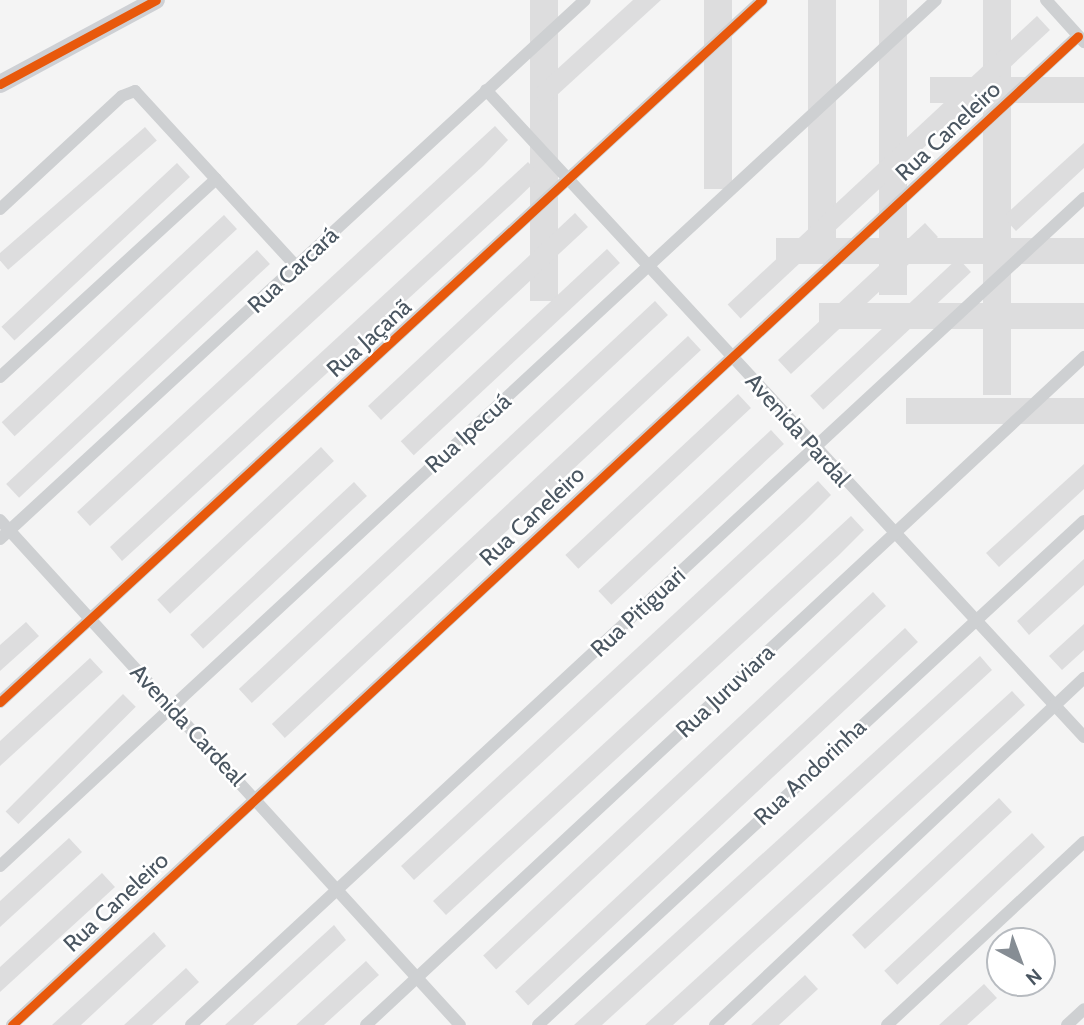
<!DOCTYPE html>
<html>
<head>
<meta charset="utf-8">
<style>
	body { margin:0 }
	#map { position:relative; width:1084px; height:1025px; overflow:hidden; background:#f4f4f4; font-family:Cabin,sans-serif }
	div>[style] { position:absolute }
	.building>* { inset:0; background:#ddddde; transform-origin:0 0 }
	.street>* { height:12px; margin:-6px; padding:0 6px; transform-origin:6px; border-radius:6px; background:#ced0d2 }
	.secondary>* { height:18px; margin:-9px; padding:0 9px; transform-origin:9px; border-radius:9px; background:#ced0d4 }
	.cycleway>* { height:9px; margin:-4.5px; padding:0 4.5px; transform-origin:4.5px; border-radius:4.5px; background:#e8590c }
	span { translate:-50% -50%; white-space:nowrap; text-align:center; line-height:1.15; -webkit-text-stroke:5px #fff; paint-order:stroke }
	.street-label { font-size:23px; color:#4a5661 }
	.north { position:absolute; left:986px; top:927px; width:70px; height:70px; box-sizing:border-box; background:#fff; border:2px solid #b7bbc0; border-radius:50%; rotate:139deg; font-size:19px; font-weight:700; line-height:28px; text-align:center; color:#4a5661 }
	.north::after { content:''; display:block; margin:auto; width:24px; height:32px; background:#868d94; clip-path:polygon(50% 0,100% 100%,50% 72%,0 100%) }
</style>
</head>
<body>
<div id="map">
	<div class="building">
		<div style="left:530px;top:0;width:28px;height:301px"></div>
		<div style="clip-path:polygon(633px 0,661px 0,545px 106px,532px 92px)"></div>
		<div style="left:704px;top:0;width:28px;height:189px"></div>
		<div style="left:808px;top:0;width:28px;height:243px"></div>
		<div style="left:879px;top:0;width:28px;height:295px"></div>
		<div style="left:983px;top:0;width:28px;height:395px"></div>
		<div style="left:1037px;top:16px;width:19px;height:423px;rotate:47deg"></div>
		<div style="left:1084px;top:77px;width:26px;height:154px;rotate:90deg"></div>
		<div style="clip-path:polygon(495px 126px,508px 140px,483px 166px,90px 526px,77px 512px)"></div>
		<div style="left:145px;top:127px;width:18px;height:197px;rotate:49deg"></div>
		<div style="clip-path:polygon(1084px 143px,1084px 168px,1016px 231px,1003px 217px)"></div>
		<div style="clip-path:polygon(528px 162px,541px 176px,515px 201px,122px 561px,110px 547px)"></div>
		<div style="left:177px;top:163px;width:19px;height:240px;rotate:47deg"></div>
		<div style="left:575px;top:213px;width:19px;height:283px;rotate:47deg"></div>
		<div style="left:224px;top:215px;width:19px;height:304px;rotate:47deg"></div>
		<div style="left:925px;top:223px;width:19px;height:201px;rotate:47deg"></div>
		<div style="left:1084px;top:238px;width:26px;height:308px;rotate:90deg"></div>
		<div style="left:607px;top:249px;width:19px;height:282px;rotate:47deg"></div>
		<div style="left:257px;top:250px;width:19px;height:343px;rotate:47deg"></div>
		<div style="left:958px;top:258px;width:19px;height:202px;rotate:47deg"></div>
		<div style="left:655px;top:301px;width:19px;height:569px;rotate:47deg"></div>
		<div style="left:1084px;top:303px;width:26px;height:265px;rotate:90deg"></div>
		<div style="left:688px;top:336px;width:19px;height:569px;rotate:47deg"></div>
		<div style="left:738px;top:394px;width:19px;height:236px;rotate:47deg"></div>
		<div style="left:1084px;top:398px;width:26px;height:178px;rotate:90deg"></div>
		<div style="left:771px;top:430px;width:19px;height:236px;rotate:47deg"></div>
		<div style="left:321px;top:447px;width:19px;height:224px;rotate:47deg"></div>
		<div style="clip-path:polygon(1084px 464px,1084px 489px,999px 567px,986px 553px)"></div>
		<div style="clip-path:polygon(818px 481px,831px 495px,806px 520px,414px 880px,401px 866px)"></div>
		<div style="left:354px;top:482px;width:19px;height:224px;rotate:47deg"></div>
		<div style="clip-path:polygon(851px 516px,864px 530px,839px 555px,446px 915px,433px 901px)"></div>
		<div style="clip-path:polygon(1084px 559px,1084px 585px,1029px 635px,1017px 621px)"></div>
		<div style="left:873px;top:592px;width:19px;height:533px;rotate:47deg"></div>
		<div style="clip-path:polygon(26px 622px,39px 636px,0 671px,0 645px)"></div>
		<div style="clip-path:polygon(1084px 624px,1084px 650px,1062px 670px,1049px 656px)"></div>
		<div style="left:905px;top:628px;width:19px;height:533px;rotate:47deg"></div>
		<div style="clip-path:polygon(980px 656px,992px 670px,979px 682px,602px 1025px,574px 1025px)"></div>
		<div style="clip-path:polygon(90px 658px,103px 672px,0 766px,0 741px)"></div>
		<div style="clip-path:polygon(1012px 691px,1025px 705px,1011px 718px,673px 1025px,645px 1025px)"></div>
		<div style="left:123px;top:694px;width:18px;height:166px;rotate:45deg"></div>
		<div style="left:999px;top:798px;width:19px;height:201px;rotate:47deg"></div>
		<div style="left:1032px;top:833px;width:19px;height:202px;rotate:47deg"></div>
		<div style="clip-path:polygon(69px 838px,82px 852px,0 927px,0 901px)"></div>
		<div style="clip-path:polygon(102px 873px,115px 887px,0 992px,0 967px)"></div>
		<div style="clip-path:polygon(334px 925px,346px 940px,253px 1025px,225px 1025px)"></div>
		<div style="clip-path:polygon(154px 932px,166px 946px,81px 1025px,52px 1025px)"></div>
		<div style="clip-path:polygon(366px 961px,379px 975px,358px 994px,324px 1025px,296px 1025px)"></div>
		<div style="clip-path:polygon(186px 968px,199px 982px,152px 1025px,124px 1025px)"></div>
		<div style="clip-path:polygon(805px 975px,818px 989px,779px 1025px,751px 1025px)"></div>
		<div style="clip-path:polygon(984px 984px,997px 998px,967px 1025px,939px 1025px)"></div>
	</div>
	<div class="street">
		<div style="left:1046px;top:0;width:57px;rotate:47.9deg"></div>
		<div style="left:486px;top:90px;width:881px;rotate:47.25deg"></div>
		<div style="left:0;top:209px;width:166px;rotate:-42.8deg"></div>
		<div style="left:122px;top:96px;width:14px;rotate:-21deg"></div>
		<div style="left:135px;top:91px;width:239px;rotate:47.4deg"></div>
		<div style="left:0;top:377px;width:293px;rotate:-42.5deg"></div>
		<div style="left:0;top:520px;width:683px;rotate:47.67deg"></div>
		<div style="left:0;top:539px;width:795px;rotate:-42.66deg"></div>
		<div style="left:0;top:702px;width:1036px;rotate:-42.65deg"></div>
		<div style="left:0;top:866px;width:1275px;rotate:-42.78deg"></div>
		<div style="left:12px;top:1025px;width:1454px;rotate:-42.85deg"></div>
		<div style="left:191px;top:1025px;width:1217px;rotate:-42.8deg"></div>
		<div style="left:366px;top:1025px;width:981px;rotate:-42.93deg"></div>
		<div style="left:538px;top:1025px;width:743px;rotate:-42.71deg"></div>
		<div style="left:715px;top:1025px;width:507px;rotate:-43.24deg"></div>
		<div style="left:887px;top:1025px;width:269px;rotate:-42.9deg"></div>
		<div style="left:1067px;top:1025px;width:23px;rotate:-43deg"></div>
	</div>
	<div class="secondary">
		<div style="left:0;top:84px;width:177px;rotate:-28.3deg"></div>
	</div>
	<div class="cycleway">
		<div style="left:0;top:84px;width:177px;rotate:-28.3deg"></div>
		<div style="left:0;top:702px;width:1036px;rotate:-42.65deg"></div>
		<div style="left:12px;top:1025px;width:1454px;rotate:-42.85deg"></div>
	</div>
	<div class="street-label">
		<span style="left:948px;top:131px;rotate:-43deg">Rua Caneleiro</span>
		<span style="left:293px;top:270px;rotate:-43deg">Rua Carcará</span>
		<span style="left:369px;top:338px;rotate:-42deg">Rua Jaçanã</span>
		<span style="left:798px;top:430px;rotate:48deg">Avenida Pardal</span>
		<span style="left:468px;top:433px;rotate:-42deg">Rua Ipecuá</span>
		<span style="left:532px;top:516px;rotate:-43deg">Rua Caneleiro</span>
		<span style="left:638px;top:612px;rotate:-43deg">Rua Pitiguari</span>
		<span style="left:725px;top:691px;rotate:-43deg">Rua Juruviara</span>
		<span style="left:188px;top:725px;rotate:47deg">Avenida Cardeal</span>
		<span style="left:810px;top:772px;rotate:-43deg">Rua Andorinha</span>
		<span style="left:116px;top:902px;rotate:-43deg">Rua Caneleiro</span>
	</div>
	<div class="north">N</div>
</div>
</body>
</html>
